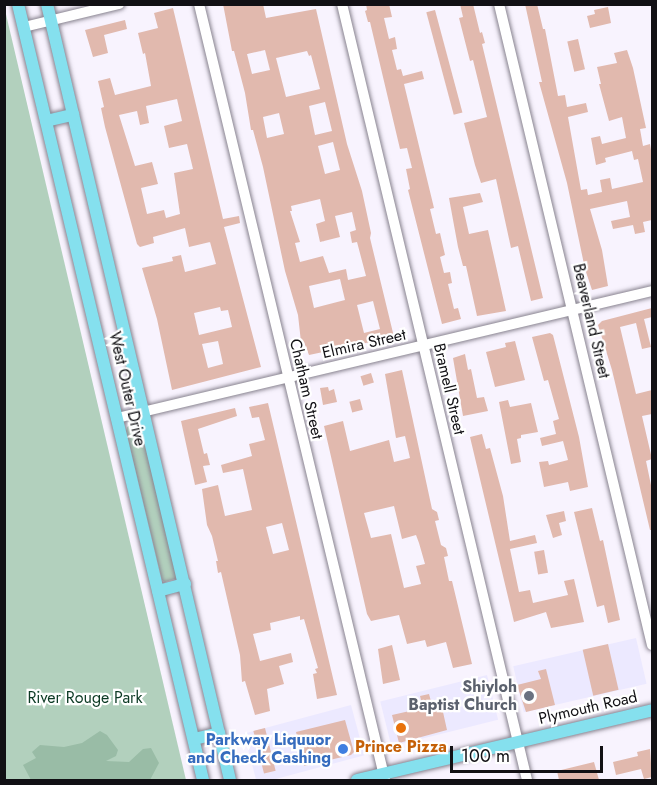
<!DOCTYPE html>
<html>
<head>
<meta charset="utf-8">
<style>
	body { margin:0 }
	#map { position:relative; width:657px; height:785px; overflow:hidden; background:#f8f3fe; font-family:Jost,sans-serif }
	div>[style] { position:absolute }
	.commercial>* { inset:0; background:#ece9ff; transform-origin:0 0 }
	.green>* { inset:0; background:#b2d0bd }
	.forest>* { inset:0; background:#99bca6 }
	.building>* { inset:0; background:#e1b9ae; transform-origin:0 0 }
	.roads { filter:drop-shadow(0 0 2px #88838f) drop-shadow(0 0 2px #88838f) }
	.minor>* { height:10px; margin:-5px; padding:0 5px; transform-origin:5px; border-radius:5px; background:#fff }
	.major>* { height:12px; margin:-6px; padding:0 6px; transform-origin:6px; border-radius:6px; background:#85e0ee }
	.dots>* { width:16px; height:16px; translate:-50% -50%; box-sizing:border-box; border:3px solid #fff; border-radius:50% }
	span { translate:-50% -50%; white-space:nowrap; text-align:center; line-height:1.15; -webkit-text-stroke:4.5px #fff; paint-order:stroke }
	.street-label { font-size:16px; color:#111014 }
	.worship-label { font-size:16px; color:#5b616d; font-weight:700 }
	.right { translate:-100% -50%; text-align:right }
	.park-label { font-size:16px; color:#0c3a24 }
	.shop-label { font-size:16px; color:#366cbe; font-weight:700 }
	.food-label { font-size:16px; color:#c56008; font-weight:700 }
	.frame { position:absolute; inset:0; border:6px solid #111014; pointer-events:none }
	.scale { position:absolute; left:450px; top:746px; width:153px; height:27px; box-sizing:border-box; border:3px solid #111014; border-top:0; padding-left:8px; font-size:18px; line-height:21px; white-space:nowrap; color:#111014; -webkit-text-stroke:4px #fff; paint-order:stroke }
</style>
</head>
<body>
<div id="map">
	<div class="commercial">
		<div style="left:636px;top:638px;width:47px;height:126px;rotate:77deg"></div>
		<div style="left:487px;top:675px;width:46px;height:110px;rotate:76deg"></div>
		<div style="left:351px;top:705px;width:52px;height:111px;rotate:75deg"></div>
	</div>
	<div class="green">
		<div style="clip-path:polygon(5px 10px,186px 780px,5px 780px)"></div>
		<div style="clip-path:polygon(133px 423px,140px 425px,178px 578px,165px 582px,162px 580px,126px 431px,127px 427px)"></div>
	</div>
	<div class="forest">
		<div style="clip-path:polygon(100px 731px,107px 735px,118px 750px,116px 756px,106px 761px,129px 762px,143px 749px,151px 748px,159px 763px,150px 780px,31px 780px,23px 765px,36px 758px,32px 752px,40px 745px,64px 747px,82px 743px)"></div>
	</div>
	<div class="building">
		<div style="clip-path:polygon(evenodd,223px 4px,263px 4px,266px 18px,316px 9px,347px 144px,362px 191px,371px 233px,370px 238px,394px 337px,309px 355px,304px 342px,301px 342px,298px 315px,285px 271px,263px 167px,253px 130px,251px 130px,245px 93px,234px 51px,232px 51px,223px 4px,265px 50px,270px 70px,252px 74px,247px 54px,265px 50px,223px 4px,307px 51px,309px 56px,311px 55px,320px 89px,286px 97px,276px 58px,307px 51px,223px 4px,325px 102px,332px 131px,315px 135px,309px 106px,325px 102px,223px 4px,279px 113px,284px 134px,267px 138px,263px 117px,279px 113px,223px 4px,333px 142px,340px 170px,325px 174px,318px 146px,333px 142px,223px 4px,320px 199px,325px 221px,316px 224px,320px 242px,340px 237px,335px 216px,352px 212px,356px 230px,350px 232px,352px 243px,357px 242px,366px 276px,348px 280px,346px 269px,329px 273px,323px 256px,300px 262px,295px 243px,300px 242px,290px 211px,292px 211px,291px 206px,320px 199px,223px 4px,340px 279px,345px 300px,314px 308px,309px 286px,340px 279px,223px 4px,373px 301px,380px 329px,364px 333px,357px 305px,373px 301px)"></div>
		<div style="clip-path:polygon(366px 4px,389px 4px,392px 17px,384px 18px,389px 39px,395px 37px,397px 49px,392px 50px,397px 70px,401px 69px,403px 76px,422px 71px,424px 79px,404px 84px,434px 208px,430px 209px,436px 234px,440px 233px,445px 255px,440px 257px,444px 273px,450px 272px,452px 283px,448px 284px,454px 309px,458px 308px,461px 319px,442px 324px,408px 190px,410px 189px,406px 169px,412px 168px,407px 148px,400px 149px,370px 22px,368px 22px,365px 11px,367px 10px)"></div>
		<div style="clip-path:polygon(460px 4px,473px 4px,480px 33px,482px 32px,485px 43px,482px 44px,543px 298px,531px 301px,518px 246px,511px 248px,496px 179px,481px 183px,475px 165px,464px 123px,487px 117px,473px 60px,470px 61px,459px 18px,463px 17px)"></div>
		<div style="clip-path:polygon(525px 4px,537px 4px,543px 29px,545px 29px,558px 96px,565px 95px,567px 107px,586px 103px,588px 112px,568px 117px,581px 190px,587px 189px,588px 195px,602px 192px,600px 180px,610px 178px,612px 189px,643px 182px,638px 159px,634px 160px,632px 151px,605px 158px,606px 162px,596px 165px,591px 138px,600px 136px,602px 144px,626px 138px,622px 117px,609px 121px,599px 84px,601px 84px,597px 67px,617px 63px,614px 53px,627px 50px,633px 68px,646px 128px,640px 129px,643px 146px,650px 144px,652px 156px,652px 220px,643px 222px,645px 232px,635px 234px,633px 225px,613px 229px,611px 221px,630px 217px,627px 201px,590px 209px,602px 250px,608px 286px,592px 290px,585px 269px,567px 183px,539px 82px,542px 82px)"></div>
		<div style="clip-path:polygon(608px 7px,611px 23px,590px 28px,587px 16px,595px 14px,594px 10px)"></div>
		<div style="clip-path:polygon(evenodd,173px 8px,223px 219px,239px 216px,240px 223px,224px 227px,261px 367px,172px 390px,157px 319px,142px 268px,173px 261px,172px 257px,181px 255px,185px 272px,216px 264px,210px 242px,189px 247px,185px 228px,153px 237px,154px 243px,140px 247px,137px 244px,105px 127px,101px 108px,104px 107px,98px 81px,110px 78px,115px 95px,151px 86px,145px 53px,143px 54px,138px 33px,158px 28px,154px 13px,173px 8px,177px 99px,182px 121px,164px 126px,169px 148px,187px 144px,193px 169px,174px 173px,180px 214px,166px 218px,164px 210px,147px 214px,141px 188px,158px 184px,152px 162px,135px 166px,119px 115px,137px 111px,140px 125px,149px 123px,146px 106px,177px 99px,173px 8px,220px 307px,221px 311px,228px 310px,232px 327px,199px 335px,194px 313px,220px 307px,173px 8px,218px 341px,223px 364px,208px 368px,202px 344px,218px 341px)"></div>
		<div style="left:435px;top:10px;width:106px;height:9px;rotate:75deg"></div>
		<div style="clip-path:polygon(125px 20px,127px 29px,104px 35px,108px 53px,93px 57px,85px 30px)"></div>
		<div style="left:578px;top:39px;width:31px;height:11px;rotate:77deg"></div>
		<div style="clip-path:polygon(480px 193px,483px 202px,463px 207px,469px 234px,488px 230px,506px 311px,477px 316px,466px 266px,463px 266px,458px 247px,449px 198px)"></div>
		<div style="clip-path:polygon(652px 308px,652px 317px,644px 319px,651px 347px,642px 349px,636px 323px,620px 327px,636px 394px,652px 390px,652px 414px,642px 416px,652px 459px,646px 461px,652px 490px,652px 530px,650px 530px,612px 370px,598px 325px,602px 321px)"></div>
		<div style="clip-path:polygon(550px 333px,553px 335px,579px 437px,588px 487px,570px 491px,568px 482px,544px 487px,539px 462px,548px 461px,549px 465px,568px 460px,563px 441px,542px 446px,540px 438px,556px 434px,553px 421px,559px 419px,548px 380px,544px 381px,532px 337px)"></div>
		<div style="clip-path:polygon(515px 341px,525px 380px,495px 387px,486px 352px,506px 347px,505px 343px)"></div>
		<div style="clip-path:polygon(465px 354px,468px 370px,471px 369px,477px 398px,484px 397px,488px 411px,463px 416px,453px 358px)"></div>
		<div style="clip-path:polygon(evenodd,402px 370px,432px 509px,437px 512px,439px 520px,435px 521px,441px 545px,446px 548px,448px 556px,444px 557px,449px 581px,452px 581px,472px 664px,453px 668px,446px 642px,427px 647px,425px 640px,407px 644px,399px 615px,371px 621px,367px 614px,324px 426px,343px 421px,350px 451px,389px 440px,394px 462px,410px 458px,405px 436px,396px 438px,385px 374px,402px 370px,394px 506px,402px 539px,416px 535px,419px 543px,425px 564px,416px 566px,421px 584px,404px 588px,391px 534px,371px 538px,364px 513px,394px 506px)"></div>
		<div style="left:371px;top:373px;width:10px;height:11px;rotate:73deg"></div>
		<div style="clip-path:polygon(328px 387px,329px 391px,334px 389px,337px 402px,323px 405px,320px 388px)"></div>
		<div style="left:360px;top:399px;width:11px;height:11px;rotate:75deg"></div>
		<div style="clip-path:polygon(508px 400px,510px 407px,531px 403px,538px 432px,521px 435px,521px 438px,517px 439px,521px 462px,511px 464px,499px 402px)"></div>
		<div style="clip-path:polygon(evenodd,268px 403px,337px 695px,317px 699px,313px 674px,317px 673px,315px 669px,318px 668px,304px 619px,300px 620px,300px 616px,270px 623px,271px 630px,253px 634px,260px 661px,291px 653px,293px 662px,279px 666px,284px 684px,267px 689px,270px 711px,255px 715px,245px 681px,242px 682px,240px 655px,221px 572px,218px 573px,216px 561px,218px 561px,212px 536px,207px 525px,202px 489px,218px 485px,225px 516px,252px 510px,243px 469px,223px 473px,221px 465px,252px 456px,249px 444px,265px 440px,259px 417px,252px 418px,249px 407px,268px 403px,282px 523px,289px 550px,273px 554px,266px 527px,282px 523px)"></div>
		<div style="clip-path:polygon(235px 408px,237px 416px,198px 429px,204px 454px,207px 453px,210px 465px,203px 466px,207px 482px,195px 485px,181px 421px)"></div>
		<div style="clip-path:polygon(482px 434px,486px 449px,490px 448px,503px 496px,510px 541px,535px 535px,537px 543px,510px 549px,519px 592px,530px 590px,533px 603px,568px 595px,564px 581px,574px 579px,584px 622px,551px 628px,546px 612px,514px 622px,470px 437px)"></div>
		<div style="clip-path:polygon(592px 508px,600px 541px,603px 540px,620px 620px,608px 623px,604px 605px,597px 607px,574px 512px)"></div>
		<div style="clip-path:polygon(564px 511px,566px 521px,559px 523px,562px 535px,553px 538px,546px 515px)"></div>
		<div style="left:544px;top:550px;width:23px;height:10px;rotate:80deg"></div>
		<div style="left:608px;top:644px;width:47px;height:26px;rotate:77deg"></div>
		<div style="clip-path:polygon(392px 645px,400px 680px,383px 684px,378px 649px)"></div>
		<div style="clip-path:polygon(546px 669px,555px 705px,526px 712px,517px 685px,541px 679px,538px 671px)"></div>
		<div style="clip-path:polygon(429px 694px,432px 705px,441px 703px,447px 730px,399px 743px,392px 715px,423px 708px,420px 696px)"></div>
		<div style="clip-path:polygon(345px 720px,354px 752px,351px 755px,304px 766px,296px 732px)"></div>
		<div style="left:265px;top:728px;width:44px;height:12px;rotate:76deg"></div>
		<div style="clip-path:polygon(650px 749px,652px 777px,644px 779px,641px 769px,616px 775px,613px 762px,638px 756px,637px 752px)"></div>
		<div style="clip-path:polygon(594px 762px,599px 780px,559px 780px,557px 771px)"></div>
	</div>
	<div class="roads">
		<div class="minor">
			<div style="left:199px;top:4px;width:798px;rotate:76.52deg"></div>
			<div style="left:342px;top:4px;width:798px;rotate:76.59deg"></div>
			<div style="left:499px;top:4px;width:659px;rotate:76.58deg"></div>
			<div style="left:24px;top:27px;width:98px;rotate:-13.6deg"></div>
			<div style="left:117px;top:418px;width:550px;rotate:-13.35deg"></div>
		</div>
		<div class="major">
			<div style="left:18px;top:4px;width:798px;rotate:76.59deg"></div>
			<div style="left:47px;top:4px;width:797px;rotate:76.73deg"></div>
			<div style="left:46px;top:121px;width:28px;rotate:-13deg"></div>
			<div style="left:158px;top:591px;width:28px;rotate:-15deg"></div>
			<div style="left:194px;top:739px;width:26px;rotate:-13deg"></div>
			<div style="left:357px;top:780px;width:303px;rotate:-13.3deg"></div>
		</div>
	</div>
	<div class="dots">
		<div style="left:529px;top:696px;background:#6b7280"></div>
		<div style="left:401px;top:728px;background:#e8710a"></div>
		<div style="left:343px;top:749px;background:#3f7fe0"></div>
	</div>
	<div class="street-label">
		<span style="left:591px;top:321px;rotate:77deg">Beaverland Street</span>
		<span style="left:364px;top:344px;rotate:-13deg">Elmira Street</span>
		<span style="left:127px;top:389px;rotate:77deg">West Outer Drive</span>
		<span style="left:306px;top:389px;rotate:77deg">Chatham Street</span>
		<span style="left:449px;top:389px;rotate:77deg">Bramell Street</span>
		<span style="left:588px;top:708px;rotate:-13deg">Plymouth Road</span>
	</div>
	<div class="worship-label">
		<span class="right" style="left:517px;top:696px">Shiyloh<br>Baptist Church</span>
	</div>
	<div class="park-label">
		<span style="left:85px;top:698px">River Rouge Park</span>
	</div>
	<div class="shop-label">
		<span class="right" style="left:331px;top:749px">Parkway Liquuor<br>and Check Cashing</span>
	</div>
	<div class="food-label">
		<span style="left:401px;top:747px">Prince Pizza</span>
	</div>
	<div class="frame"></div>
	<div class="scale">100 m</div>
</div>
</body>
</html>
